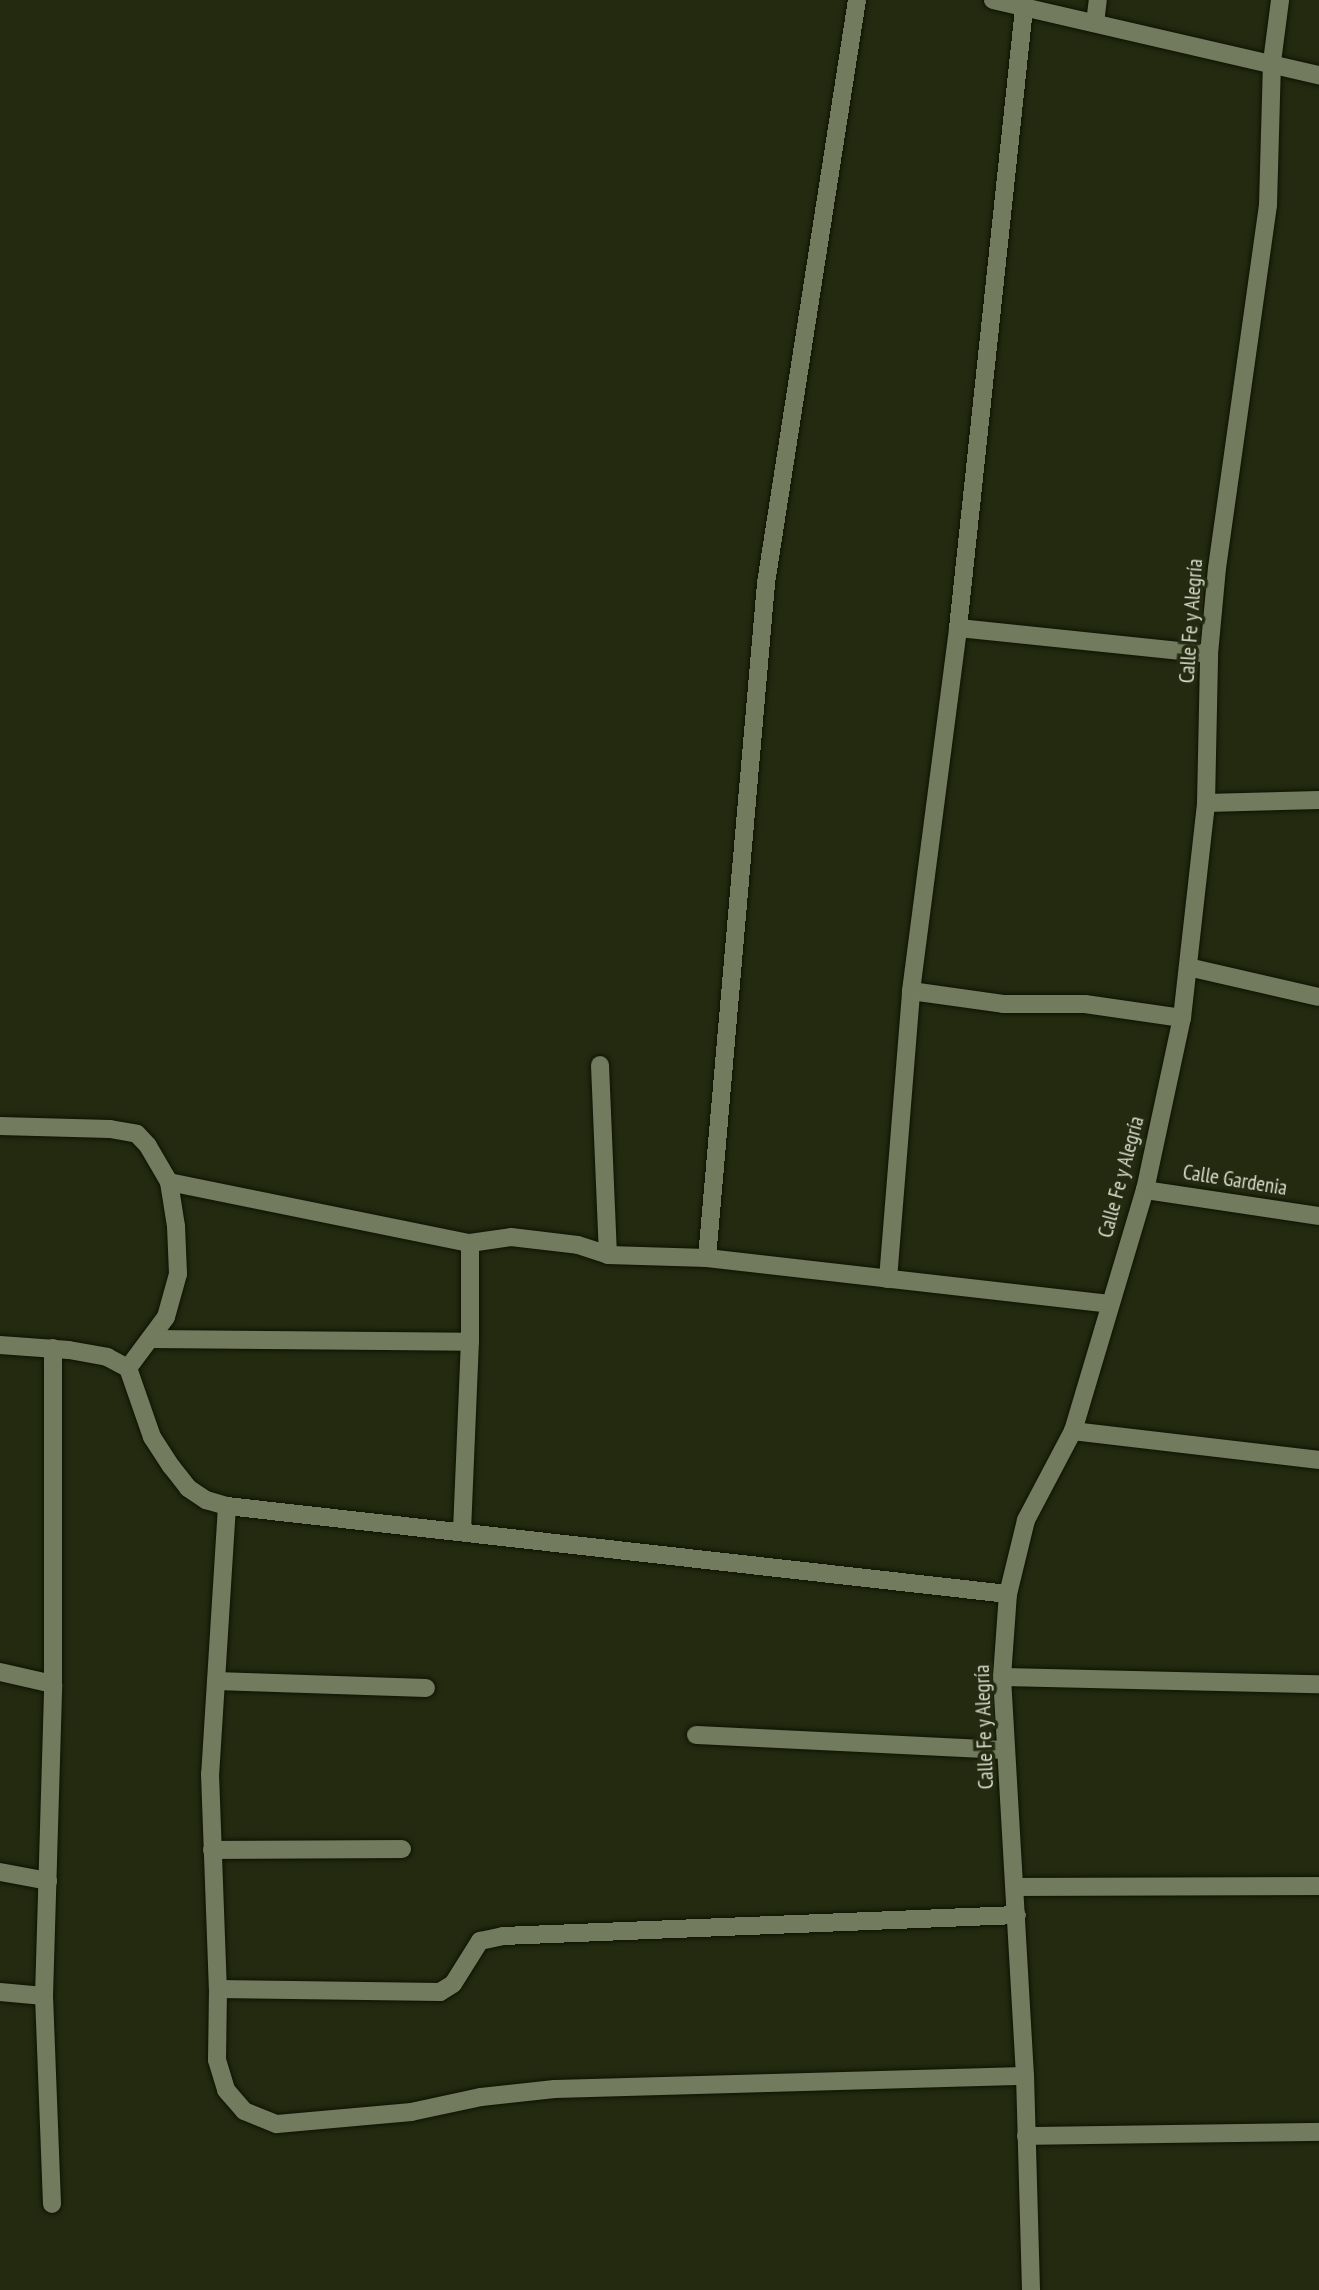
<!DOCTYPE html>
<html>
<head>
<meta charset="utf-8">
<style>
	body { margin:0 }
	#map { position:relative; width:1319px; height:2290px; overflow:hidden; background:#242a10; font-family:"PT Sans Narrow",sans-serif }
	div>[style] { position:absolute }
	.roads { filter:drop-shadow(0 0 2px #0d1300) drop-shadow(0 0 2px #0d1300) }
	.street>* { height:18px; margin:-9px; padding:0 9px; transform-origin:9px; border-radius:9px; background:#737b5e }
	span { translate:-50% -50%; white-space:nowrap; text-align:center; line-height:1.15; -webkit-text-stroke:7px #242a10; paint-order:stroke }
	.street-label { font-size:21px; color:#dadfcf }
</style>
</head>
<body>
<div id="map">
	<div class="roads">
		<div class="street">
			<div style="left:993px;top:0;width:335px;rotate:13deg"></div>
			<div style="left:1095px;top:23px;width:23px;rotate:-83deg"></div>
			<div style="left:958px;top:628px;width:252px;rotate:5.9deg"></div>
			<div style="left:1206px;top:803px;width:113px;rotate:-1.5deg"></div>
			<div style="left:1188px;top:967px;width:134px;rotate:12.9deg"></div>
			<div style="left:911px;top:991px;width:93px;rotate:8deg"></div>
			<div style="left:1003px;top:1004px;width:82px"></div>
			<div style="left:1085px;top:1004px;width:98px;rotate:8.2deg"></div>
			<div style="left:600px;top:1065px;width:190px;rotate:87.6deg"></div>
			<div style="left:0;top:1126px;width:110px;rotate:1.6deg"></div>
			<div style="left:110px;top:1129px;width:27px;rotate:10deg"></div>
			<div style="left:137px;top:1134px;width:16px;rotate:47deg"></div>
			<div style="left:148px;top:1146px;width:42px;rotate:59.7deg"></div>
			<div style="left:169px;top:1182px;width:45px;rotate:81deg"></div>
			<div style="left:176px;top:1226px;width:48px;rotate:87.6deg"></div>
			<div style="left:178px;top:1274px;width:45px;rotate:105.6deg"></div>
			<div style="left:166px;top:1317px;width:64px;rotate:126.7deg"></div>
			<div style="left:169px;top:1182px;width:307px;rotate:11.5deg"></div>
			<div style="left:1145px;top:1190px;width:176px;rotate:8.5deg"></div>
			<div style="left:707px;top:1258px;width:678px;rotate:-85deg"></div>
			<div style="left:766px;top:583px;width:590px;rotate:-81.13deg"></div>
			<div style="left:888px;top:1279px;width:289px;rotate:-85.4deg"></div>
			<div style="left:911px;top:991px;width:366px;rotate:-82.6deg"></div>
			<div style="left:958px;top:628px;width:624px;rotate:-83.92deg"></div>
			<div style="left:150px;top:1339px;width:320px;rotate:0.5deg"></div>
			<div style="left:0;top:1345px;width:69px;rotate:4.1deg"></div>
			<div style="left:69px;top:1350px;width:39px;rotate:10deg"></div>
			<div style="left:107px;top:1357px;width:24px;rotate:28deg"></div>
			<div style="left:128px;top:1368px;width:73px;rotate:70.8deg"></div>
			<div style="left:152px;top:1437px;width:35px;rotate:57deg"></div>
			<div style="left:171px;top:1466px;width:28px;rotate:52deg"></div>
			<div style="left:188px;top:1488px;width:22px;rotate:34deg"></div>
			<div style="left:206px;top:1500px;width:22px;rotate:16deg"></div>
			<div style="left:227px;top:1506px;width:786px;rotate:6.43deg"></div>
			<div style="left:1073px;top:1431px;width:248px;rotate:6.7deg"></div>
			<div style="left:227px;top:1506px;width:269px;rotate:93.6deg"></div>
			<div style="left:210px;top:1774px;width:215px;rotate:87.9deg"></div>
			<div style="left:218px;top:1989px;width:71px;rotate:90.8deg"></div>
			<div style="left:217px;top:2060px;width:31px;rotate:73deg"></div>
			<div style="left:226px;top:2090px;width:28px;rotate:49deg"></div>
			<div style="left:244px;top:2111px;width:35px;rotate:22deg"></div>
			<div style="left:277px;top:2124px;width:135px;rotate:-5.1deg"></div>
			<div style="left:411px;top:2112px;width:72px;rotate:-12.1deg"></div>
			<div style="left:481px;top:2097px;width:74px;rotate:-6.2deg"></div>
			<div style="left:555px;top:2089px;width:470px;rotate:-1.6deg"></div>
			<div style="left:462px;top:1531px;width:189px;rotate:-87.6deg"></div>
			<div style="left:470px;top:1342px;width:99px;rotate:-90deg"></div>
			<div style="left:470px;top:1243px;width:41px;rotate:-8.3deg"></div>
			<div style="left:511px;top:1237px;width:67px;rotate:6.8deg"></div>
			<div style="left:578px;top:1245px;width:32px;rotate:18deg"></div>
			<div style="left:608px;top:1255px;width:99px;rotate:1.7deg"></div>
			<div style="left:707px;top:1258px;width:405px;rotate:6.5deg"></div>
			<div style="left:0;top:1672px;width:54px;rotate:12.8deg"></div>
			<div style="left:1002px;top:1677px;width:317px;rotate:1.3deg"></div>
			<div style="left:216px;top:1681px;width:210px;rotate:1.9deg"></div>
			<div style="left:696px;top:1735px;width:310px;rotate:2.8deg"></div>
			<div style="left:212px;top:1850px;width:190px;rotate:-0.3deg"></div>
			<div style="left:0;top:1872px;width:49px;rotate:10.6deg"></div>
			<div style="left:1015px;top:1887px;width:304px;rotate:-0.2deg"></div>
			<div style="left:218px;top:1989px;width:222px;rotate:0.8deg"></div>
			<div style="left:440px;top:1992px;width:15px;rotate:-32deg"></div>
			<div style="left:453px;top:1984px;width:51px;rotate:-57.9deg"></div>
			<div style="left:480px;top:1941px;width:24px;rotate:-12deg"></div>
			<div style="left:503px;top:1936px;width:514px;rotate:-2.34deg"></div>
			<div style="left:0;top:1992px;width:44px;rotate:5.2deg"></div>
			<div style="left:1026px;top:2136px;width:293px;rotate:-0.8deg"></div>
			<div style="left:52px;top:2204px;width:208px;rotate:-92.2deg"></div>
			<div style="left:44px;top:1996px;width:312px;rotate:-88.3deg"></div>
			<div style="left:53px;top:1684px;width:336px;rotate:-90deg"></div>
			<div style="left:1031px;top:2290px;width:214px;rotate:-91.6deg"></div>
			<div style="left:1025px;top:2076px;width:400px;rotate:-93.3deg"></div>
			<div style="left:1002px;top:1677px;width:83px;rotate:-85.9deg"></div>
			<div style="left:1008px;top:1594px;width:76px;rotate:-76.3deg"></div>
			<div style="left:1026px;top:1520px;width:101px;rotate:-62.2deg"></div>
			<div style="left:1073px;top:1431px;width:252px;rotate:-73.4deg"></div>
			<div style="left:1145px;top:1190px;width:176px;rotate:-77.9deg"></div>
			<div style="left:1182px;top:1018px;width:216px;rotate:-83.6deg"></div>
			<div style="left:1206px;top:803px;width:149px;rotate:-88.8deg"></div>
			<div style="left:1209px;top:654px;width:86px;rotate:-84.7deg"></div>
			<div style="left:1217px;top:568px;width:367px;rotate:-82deg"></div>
			<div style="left:1268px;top:205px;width:143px;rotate:-88.4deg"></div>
			<div style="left:1272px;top:62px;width:63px;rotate:-82.6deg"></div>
		</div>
	</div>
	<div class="street-label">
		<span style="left:1191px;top:621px;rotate:-86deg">Calle Fe y Alegría</span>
		<span style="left:1121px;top:1177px;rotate:-75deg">Calle Fe y Alegría</span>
		<span style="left:1235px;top:1180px;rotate:9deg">Calle Gardenia</span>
		<span style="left:984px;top:1727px;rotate:-92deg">Calle Fe y Alegría</span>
	</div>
</div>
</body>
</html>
